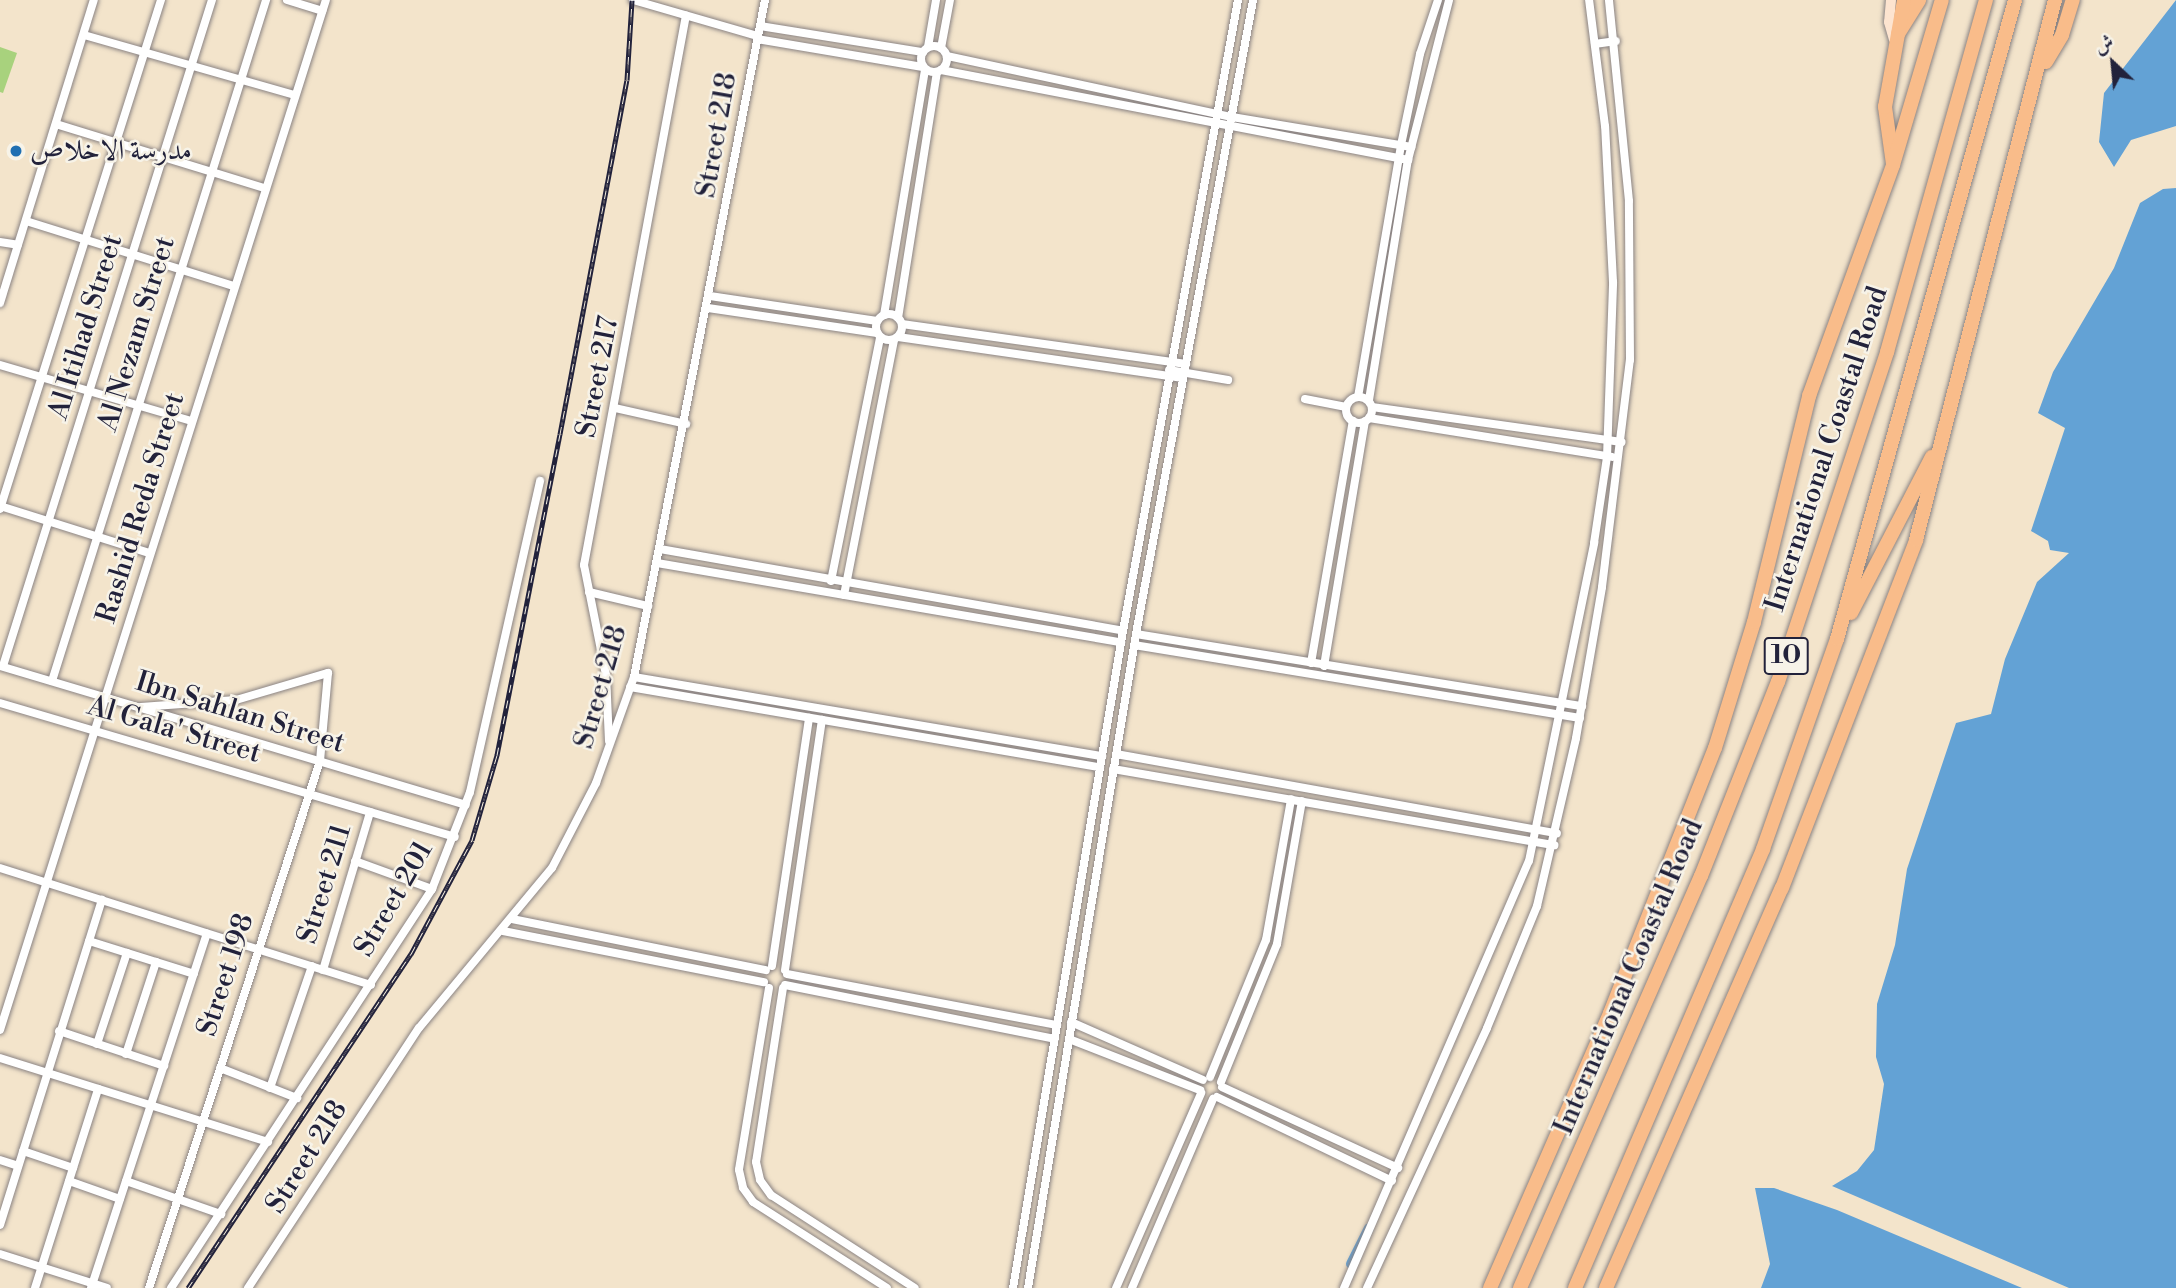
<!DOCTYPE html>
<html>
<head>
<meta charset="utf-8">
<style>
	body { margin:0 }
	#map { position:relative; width:2176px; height:1288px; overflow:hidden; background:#f3e4cb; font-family:"Libre Bodoni",Amiri,serif }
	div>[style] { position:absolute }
	.green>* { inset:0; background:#a8d27d }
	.water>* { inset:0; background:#63a2d5 }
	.canal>* { height:10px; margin:-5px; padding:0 5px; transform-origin:5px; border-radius:5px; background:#63a2d5 }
	.roads { filter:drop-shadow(0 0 2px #8a8383) drop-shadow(0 0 2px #8a8383) }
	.street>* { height:8px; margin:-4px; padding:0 4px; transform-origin:4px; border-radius:4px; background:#fff }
	.street>.ring { margin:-4px; padding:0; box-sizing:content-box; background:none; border:8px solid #fff; border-radius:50% }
	.secondary>* { height:10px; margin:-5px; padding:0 5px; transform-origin:5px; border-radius:5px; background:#fde4d0 }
	.highway>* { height:14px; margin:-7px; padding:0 7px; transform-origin:7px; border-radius:7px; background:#f9bc8a }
	.rail>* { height:5px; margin-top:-2.5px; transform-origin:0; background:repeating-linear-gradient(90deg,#f7f3e8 0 8px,#22223b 0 16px); box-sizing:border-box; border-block:2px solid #22223b }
	.dots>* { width:19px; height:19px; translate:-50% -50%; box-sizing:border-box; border:4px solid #f7f3e8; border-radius:50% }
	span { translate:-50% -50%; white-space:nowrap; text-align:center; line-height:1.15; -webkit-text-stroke:5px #f7f3e8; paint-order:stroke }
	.shield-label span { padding:2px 5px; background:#f7f3e8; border:2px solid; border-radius:5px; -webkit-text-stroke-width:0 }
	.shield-label { font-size:26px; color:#22223b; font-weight:700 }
	.street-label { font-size:28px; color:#22223b }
	.poi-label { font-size:28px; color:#22223b }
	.left { translate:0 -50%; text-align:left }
	.north { position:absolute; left:2078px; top:28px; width:70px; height:70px; -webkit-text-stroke:5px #f7f3e8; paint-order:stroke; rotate:334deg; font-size:19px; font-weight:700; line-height:28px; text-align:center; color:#22223b }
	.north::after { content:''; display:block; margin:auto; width:24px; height:32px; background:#22223b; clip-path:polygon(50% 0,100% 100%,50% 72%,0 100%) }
</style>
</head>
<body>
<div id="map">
	<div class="green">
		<div style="clip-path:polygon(0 47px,17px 53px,3px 93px,0 92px)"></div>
	</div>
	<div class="water">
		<div style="clip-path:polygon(2176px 0,2176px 126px,2131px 140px,2114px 167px,2099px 142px,2104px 93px)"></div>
		<div style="clip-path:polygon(2176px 188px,2176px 1288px,2069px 1288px,1832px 1186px,1857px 1171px,1874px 1150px,1884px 1084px,1876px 1057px,1877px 1004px,1895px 945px,1907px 869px,1956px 723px,1991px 714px,2005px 659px,2037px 582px,2069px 553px,2050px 550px,2048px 541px,2031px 531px,2065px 428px,2038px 413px,2053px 372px,2114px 268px,2140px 203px,2163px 189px)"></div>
		<div style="clip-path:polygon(1755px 1188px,1774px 1188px,1837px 1210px,2022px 1288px,1761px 1288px,1770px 1264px)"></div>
	</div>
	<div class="canal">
		<div style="left:1351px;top:1264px;width:40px;rotate:-63.4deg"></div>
	</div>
	<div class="roads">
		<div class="street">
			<div style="left:287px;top:0;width:37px;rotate:17deg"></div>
			<div style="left:633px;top:0;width:130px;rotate:16.1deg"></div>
			<div style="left:760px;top:26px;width:165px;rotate:9.1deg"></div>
			<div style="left:84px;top:35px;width:218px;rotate:15.9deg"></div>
			<div style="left:757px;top:39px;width:168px;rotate:9.6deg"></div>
			<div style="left:1595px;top:44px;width:21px;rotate:-8deg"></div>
			<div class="ring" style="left:921px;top:46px;width:18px;height:18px"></div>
			<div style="left:928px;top:47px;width:48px;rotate:-80.3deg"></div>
			<div style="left:941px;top:48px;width:49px;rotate:-79.4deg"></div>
			<div style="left:947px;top:56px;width:291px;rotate:12.1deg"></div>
			<div style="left:1232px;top:117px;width:182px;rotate:9.5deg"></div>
			<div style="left:941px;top:70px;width:476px;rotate:10.9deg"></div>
			<div style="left:56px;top:124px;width:218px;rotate:17.1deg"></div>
			<div style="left:26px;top:221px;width:217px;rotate:17.4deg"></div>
			<div style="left:0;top:242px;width:18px;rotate:9deg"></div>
			<div style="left:710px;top:296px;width:169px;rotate:8.5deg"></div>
			<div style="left:0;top:303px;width:317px;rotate:-72.8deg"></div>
			<div style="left:708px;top:308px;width:171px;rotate:8.4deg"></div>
			<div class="ring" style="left:876px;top:314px;width:18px;height:18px"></div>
			<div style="left:884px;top:315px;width:249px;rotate:-80.5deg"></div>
			<div style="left:898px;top:318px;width:249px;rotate:-81deg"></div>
			<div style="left:902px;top:324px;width:287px;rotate:8deg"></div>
			<div style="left:898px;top:337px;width:288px;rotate:8.2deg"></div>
			<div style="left:0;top:365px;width:199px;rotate:16.3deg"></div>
			<div style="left:1169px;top:370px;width:60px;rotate:9.6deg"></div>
			<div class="ring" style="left:1346px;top:397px;width:18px;height:18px"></div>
			<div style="left:1358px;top:397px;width:256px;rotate:-80.3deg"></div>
			<div style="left:1401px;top:145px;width:93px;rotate:-78.2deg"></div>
			<div style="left:1420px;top:54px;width:57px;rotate:-71.6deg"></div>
			<div style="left:1305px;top:399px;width:42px;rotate:11deg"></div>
			<div style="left:1369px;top:400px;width:243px;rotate:-80.8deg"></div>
			<div style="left:1408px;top:160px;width:165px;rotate:-75.6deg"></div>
			<div style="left:1372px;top:407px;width:252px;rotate:8deg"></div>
			<div style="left:615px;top:408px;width:73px;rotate:12.7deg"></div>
			<div style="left:1369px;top:418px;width:246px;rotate:9.1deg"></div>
			<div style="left:0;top:506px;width:156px;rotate:17.5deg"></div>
			<div style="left:0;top:509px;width:534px;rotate:-72.45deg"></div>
			<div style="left:660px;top:549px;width:470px;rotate:10deg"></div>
			<div style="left:657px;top:563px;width:471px;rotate:9.7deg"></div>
			<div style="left:831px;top:581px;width:249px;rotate:-78.6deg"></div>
			<div style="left:589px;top:592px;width:61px;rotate:13.3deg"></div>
			<div style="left:844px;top:595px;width:260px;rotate:-78.9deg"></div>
			<div style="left:1136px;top:634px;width:452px;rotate:9.2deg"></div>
			<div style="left:1134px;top:645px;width:452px;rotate:9.3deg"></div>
			<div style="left:1311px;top:663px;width:246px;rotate:-80.2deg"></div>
			<div style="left:0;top:666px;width:486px;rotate:16.6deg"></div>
			<div style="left:3px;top:666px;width:698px;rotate:-72.58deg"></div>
			<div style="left:1324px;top:666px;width:248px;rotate:-80.5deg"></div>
			<div style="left:634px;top:677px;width:475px;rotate:9.6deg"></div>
			<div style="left:52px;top:681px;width:714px;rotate:-72.55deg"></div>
			<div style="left:630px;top:687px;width:477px;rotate:9.7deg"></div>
			<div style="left:0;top:703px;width:474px;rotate:16.4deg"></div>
			<div style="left:141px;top:707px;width:95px;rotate:-4.2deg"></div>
			<div style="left:236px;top:700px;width:96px;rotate:-16.4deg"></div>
			<div style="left:328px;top:673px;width:88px;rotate:95.2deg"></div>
			<div style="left:320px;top:761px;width:554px;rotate:107.98deg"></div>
			<div style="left:609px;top:741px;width:66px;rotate:-92.6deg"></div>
			<div style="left:606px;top:675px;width:112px;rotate:-101.3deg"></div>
			<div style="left:584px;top:565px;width:559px;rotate:-79.49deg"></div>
			<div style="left:1116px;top:754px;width:448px;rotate:10.2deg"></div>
			<div style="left:1113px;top:769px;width:448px;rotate:9.8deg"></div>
			<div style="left:355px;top:861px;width:82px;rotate:20deg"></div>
			<div style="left:0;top:868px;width:389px;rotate:17.5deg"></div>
			<div style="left:512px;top:919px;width:259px;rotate:11.4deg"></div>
			<div style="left:503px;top:931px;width:266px;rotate:11.1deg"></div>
			<div style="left:89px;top:941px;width:110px;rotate:17.4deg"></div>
			<div style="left:772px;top:966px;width:251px;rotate:-81.5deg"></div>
			<div style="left:323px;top:970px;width:165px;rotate:-73.4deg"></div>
			<div style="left:785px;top:970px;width:253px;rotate:-81.6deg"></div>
			<div style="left:787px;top:974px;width:275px;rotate:10.7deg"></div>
			<div style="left:785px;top:985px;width:275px;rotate:11.3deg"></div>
			<div style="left:769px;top:988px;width:184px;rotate:99.4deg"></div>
			<div style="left:739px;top:1170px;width:18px;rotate:77deg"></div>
			<div style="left:743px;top:1188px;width:17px;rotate:54deg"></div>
			<div style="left:753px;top:1202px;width:159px;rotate:32.7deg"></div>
			<div style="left:783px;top:988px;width:176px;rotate:98.8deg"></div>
			<div style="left:756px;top:1162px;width:18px;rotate:77deg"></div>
			<div style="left:760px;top:1180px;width:19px;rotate:54deg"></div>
			<div style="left:771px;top:1195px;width:171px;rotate:32.9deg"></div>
			<div style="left:1071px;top:1022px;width:144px;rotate:23.7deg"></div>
			<div style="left:0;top:1030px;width:1080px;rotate:-72.44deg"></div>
			<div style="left:59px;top:1031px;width:111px;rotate:18.4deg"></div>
			<div style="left:1069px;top:1039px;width:141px;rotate:21.3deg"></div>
			<div style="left:97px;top:1044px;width:96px;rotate:-71.8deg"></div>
			<div style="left:126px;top:1054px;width:97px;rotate:-71.9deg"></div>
			<div style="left:0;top:1058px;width:281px;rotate:17.4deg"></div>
			<div style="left:220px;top:1068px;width:83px;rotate:21.3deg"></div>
			<div style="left:1210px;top:1077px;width:148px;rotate:-67.8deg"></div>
			<div style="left:1266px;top:940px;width:143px;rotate:-79.9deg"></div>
			<div style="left:1221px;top:1082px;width:149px;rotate:-67.9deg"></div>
			<div style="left:1277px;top:944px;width:145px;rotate:-80.1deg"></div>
			<div style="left:1222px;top:1087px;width:194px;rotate:24.7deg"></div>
			<div style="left:270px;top:1088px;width:129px;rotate:-71deg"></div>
			<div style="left:1217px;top:1097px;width:194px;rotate:25.6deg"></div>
			<div style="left:23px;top:1151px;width:53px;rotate:18.8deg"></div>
			<div style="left:0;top:1160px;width:19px;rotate:18deg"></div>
			<div style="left:69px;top:1181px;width:54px;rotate:19.4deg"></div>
			<div style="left:126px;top:1181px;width:101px;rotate:19.2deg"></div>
			<div style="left:0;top:1225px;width:341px;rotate:-72.6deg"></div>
			<div style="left:0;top:1254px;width:112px;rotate:17.6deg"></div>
			<div style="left:35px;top:1288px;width:209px;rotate:-72.4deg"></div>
			<div style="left:91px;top:1288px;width:373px;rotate:-71.9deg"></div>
			<div style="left:171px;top:1288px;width:477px;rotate:-56.8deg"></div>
			<div style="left:432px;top:889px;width:104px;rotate:-68.6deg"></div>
			<div style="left:470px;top:792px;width:319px;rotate:-77.3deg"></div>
			<div style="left:248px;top:1288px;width:311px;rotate:-56.7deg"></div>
			<div style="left:419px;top:1028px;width:208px;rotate:-50.3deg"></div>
			<div style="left:552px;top:868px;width:96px;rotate:-62.6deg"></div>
			<div style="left:596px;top:783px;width:113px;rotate:-70.3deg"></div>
			<div style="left:634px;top:677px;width:690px;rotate:-79.05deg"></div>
			<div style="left:1013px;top:1288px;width:666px;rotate:-80.5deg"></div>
			<div style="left:1123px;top:631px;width:641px;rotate:-79.67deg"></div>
			<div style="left:1028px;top:1288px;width:663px;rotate:-80.62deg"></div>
			<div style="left:1136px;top:634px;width:645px;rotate:-79.54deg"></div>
			<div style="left:1116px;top:1288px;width:213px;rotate:-66.4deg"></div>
			<div style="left:1132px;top:1288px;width:206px;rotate:-66.8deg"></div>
			<div style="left:1344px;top:1288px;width:465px;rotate:-66.6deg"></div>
			<div style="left:1529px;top:861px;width:325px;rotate:-78.4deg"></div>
			<div style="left:1594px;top:543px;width:87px;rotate:-81.4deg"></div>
			<div style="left:1607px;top:457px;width:175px;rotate:-88deg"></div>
			<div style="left:1613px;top:282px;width:156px;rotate:-92.9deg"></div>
			<div style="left:1605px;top:126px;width:127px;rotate:-97.2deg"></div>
			<div style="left:1367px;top:1288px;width:286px;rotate:-65.2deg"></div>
			<div style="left:1487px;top:1028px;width:132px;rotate:-67.7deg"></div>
			<div style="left:1537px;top:906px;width:172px;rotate:-76.9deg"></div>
			<div style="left:1576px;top:738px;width:153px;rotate:-80.2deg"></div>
			<div style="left:1602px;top:587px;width:229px;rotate:-83deg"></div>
			<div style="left:1630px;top:360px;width:159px;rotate:-90.4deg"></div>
			<div style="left:1629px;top:201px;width:202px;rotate:-95.7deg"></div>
		</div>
		<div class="secondary">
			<div style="left:1891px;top:0;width:22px;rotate:95deg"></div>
			<div style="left:1889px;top:22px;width:18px;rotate:74deg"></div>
		</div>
		<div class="highway">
			<div style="left:1898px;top:34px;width:40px;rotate:-58deg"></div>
			<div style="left:2046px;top:62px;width:31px;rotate:-59deg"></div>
			<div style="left:2062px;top:35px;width:37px;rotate:-73deg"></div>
			<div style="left:1893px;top:164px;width:58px;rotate:-98deg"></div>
			<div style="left:1885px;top:107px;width:109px;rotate:-79.9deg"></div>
			<div style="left:1851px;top:613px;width:176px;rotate:-62.6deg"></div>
			<div style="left:1490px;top:1288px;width:300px;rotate:-66.4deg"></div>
			<div style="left:1610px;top:1013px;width:285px;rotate:-68.4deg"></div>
			<div style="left:1715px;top:748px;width:132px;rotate:-72.8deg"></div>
			<div style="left:1754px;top:622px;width:233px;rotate:-76.3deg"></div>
			<div style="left:1809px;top:396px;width:246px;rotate:-70deg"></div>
			<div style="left:1893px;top:165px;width:172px;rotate:-73.5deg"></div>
			<div style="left:1520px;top:1288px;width:450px;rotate:-66.3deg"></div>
			<div style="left:1701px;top:876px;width:209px;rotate:-68.4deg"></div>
			<div style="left:1778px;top:682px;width:348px;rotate:-71.7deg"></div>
			<div style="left:1887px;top:352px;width:366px;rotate:-74.3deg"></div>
			<div style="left:1575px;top:1288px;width:478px;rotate:-66.8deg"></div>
			<div style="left:1763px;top:849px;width:223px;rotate:-70.6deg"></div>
			<div style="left:1837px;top:639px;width:663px;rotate:-74.43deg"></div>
			<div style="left:1606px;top:1288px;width:437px;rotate:-66.3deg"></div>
			<div style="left:1782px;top:888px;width:373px;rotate:-68.9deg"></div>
			<div style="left:1916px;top:540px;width:558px;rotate:-75.57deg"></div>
		</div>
	</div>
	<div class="rail">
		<div style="left:188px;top:1288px;width:402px;rotate:-56.3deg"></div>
		<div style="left:411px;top:954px;width:129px;rotate:-61.8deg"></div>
		<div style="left:472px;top:840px;width:89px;rotate:-73.6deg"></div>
		<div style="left:497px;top:755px;width:327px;rotate:-78.9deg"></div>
		<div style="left:560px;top:434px;width:360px;rotate:-79.3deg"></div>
		<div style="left:627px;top:80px;width:80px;rotate:-86.4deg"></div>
	</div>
	<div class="dots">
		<div style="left:16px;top:151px;background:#1f6fb2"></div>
	</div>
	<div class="shield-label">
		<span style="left:1786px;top:656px">10</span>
	</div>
	<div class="street-label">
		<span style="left:717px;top:135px;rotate:-80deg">Street 218</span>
		<span style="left:86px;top:327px;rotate:-73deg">Al Itihad Street</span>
		<span style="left:137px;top:334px;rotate:-73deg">Al Nezam Street</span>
		<span style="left:598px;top:377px;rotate:-79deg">Street 217</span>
		<span style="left:1827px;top:449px;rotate:-72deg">International Coastal Road</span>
		<span style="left:141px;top:508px;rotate:-73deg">Rashid Reda Street</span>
		<span style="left:601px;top:687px;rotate:-74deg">Street 218</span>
		<span style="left:240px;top:713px;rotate:17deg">Ibn Sahlan Street</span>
		<span style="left:174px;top:730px;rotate:16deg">Al Gala' Street</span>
		<span style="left:325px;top:884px;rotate:-73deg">Street 211</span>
		<span style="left:394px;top:899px;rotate:-60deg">Street 201</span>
		<span style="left:226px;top:975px;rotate:-72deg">Street 198</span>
		<span style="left:1629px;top:977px;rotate:-67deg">International Coastal Road</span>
		<span style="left:307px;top:1157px;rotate:-58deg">Street 218</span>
	</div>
	<div class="poi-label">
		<span class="left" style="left:30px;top:151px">مدرسة الاخلاص</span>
	</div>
	<div class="north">ش</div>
</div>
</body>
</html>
